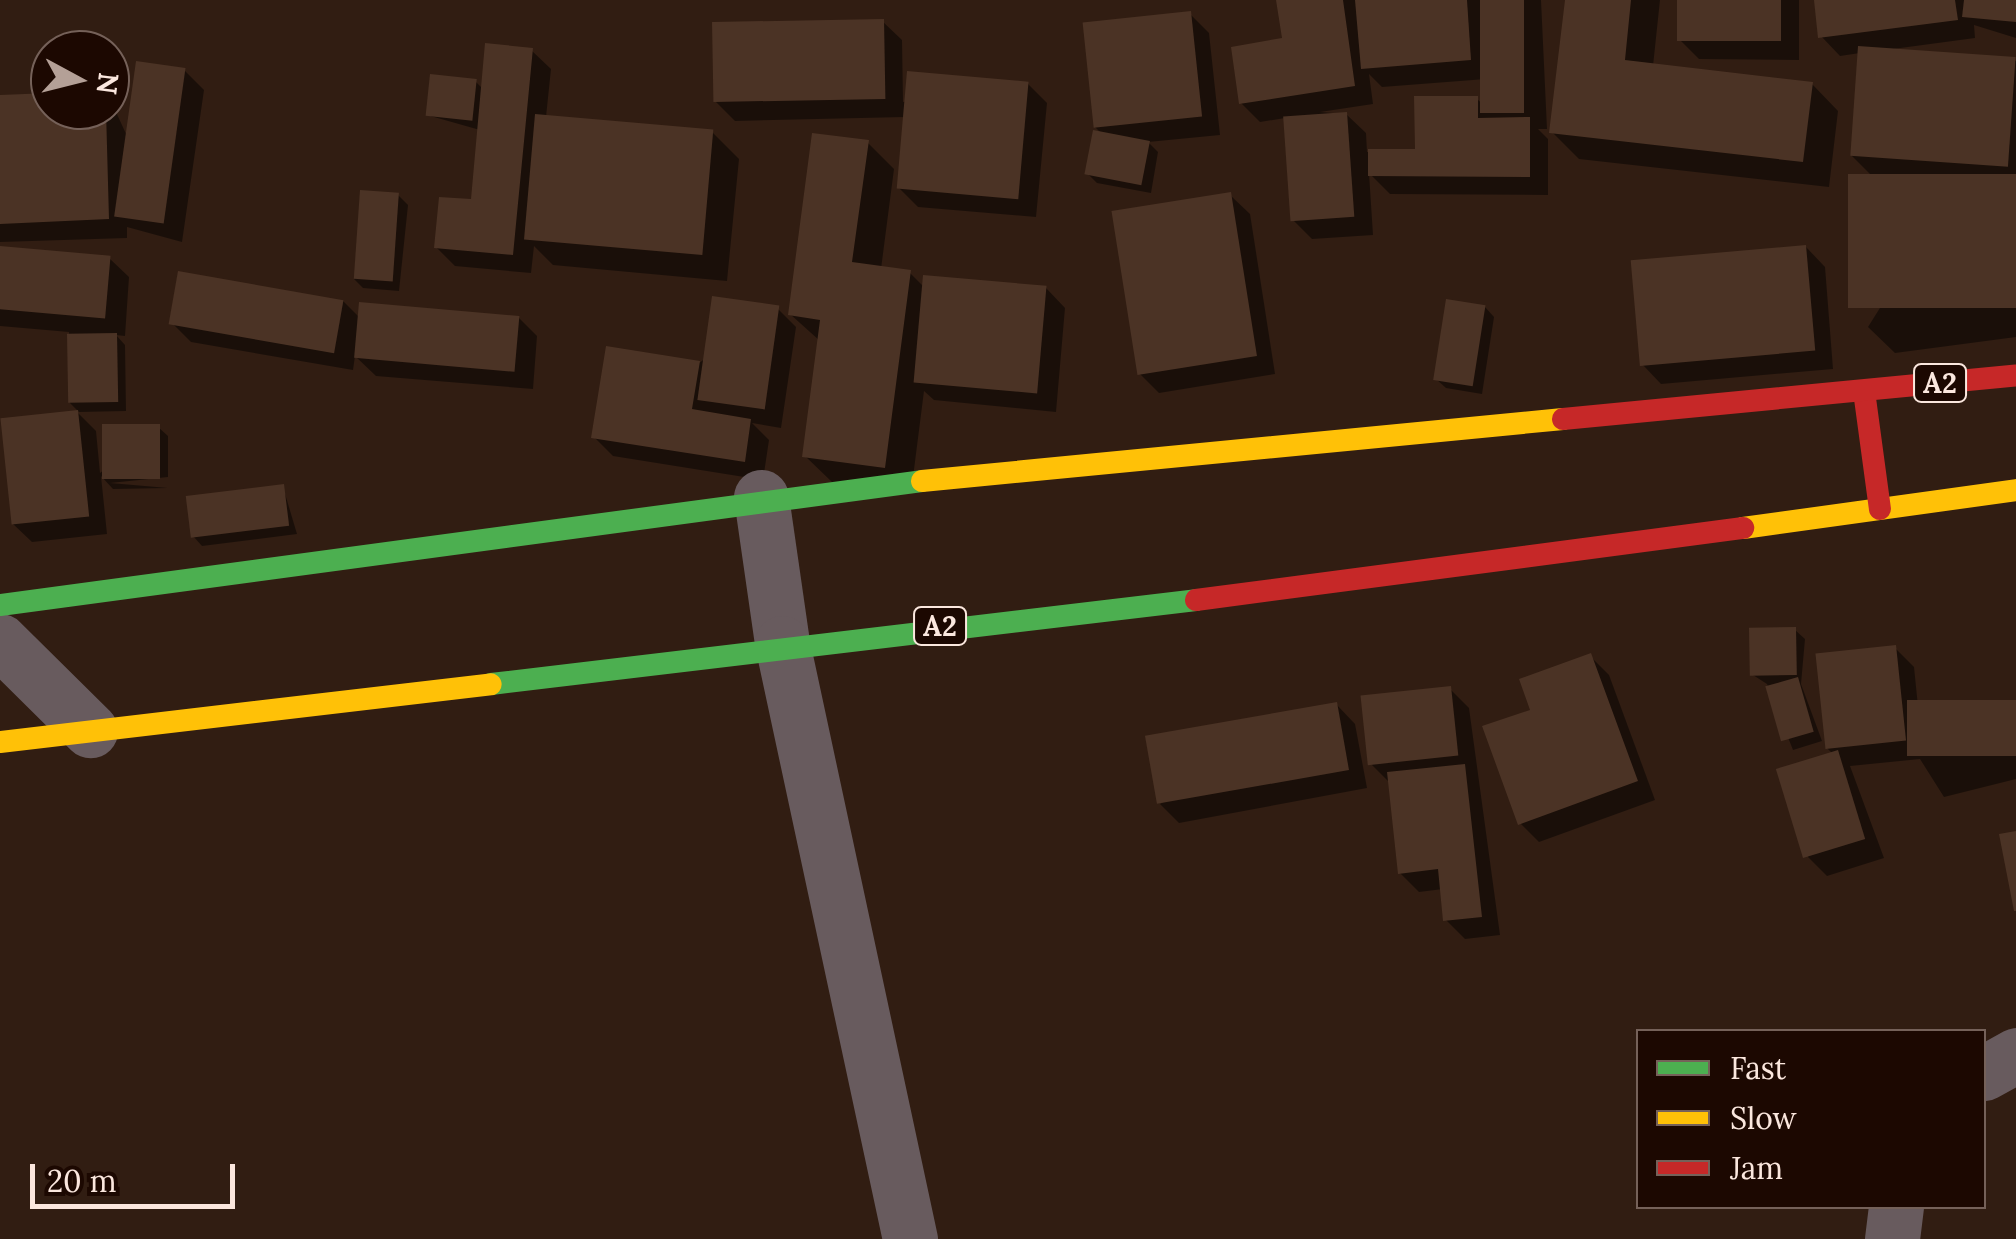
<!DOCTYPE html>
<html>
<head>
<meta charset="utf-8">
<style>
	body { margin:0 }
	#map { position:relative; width:2016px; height:1239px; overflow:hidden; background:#311d12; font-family:Lora,serif }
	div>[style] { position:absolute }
	.shadow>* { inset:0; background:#0007 }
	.building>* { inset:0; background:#4b3325; transform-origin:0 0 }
	.street>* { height:55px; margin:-27.5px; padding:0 27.5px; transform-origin:27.5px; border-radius:27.5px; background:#685b5e }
	.fast>* { height:22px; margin:-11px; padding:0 11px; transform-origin:11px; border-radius:11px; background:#4caf50 }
	.slow>* { height:22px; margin:-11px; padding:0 11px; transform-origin:11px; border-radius:11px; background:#ffc107 }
	.jam>* { height:22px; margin:-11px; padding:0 11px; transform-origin:11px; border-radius:11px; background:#c62828 }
	span { translate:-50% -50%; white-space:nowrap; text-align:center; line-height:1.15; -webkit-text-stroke:8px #1c0801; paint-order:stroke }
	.shield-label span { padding:2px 8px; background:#1c0801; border:2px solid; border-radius:8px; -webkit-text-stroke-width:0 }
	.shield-label { font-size:28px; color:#fbe7de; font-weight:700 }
	.legend { position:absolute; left:1636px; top:1029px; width:350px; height:180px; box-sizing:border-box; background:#1c0801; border:2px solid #756159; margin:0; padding:12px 18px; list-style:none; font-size:30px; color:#fbe7de }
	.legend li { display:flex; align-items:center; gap:20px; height:50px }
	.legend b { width:50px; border:2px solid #756159 }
	.north { position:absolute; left:30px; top:30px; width:100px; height:100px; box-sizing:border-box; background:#1c0801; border:2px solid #756159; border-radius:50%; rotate:97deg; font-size:28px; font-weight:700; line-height:40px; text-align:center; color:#fbe7de }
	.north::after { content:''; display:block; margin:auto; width:35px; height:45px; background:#b4a097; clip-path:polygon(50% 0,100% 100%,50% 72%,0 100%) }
	.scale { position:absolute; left:30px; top:1164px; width:205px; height:45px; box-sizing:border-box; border:5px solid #fbe7de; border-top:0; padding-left:12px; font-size:30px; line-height:35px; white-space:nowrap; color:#fbe7de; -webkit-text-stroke:8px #1c0801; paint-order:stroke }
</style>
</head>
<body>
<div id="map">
	<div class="shadow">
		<div style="clip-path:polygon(evenodd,1279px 0,1541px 0,1547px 129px,1538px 129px,1548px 139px,1548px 195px,1390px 194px,1369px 173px,1373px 235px,1312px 239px,1293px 220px,1285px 118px,1260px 122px,1241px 103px,1285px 40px,1279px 0,1369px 74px,1382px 87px,1486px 79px,1488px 109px,1477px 99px,1417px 152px,1367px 152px,1366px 133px,1346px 114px,1320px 112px,1373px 104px,1369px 74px)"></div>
		<div style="clip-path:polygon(1567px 0,1660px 0,1653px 66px,1812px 84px,1838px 111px,1829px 187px,1579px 159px,1552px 132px)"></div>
		<div style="clip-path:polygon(1680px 0,1799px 0,1799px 60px,1699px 59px,1680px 40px)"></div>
		<div style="clip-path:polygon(1816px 0,2016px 0,2016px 38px,1974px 25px,1975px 38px,1893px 49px,2016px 61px,2016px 337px,1895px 353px,1868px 327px,1959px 182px,1871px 175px,1852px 156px,1860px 53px,1840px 56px,1821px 36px)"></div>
		<div style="clip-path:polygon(1190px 14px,1209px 33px,1220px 135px,1148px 142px,1158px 152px,1151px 193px,1097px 183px,1088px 174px,1103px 135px,1095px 127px)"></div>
		<div style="clip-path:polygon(882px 21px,902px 40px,903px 102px,1028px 84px,1047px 103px,1036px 217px,918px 207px,898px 187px,905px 117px,735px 121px,716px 102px)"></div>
		<div style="clip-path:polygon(531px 50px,551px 69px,546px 117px,712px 132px,739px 159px,727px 281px,553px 265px,534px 246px,531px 273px,455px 266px,436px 247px,473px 202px,480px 130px,427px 115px,476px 82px,483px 89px)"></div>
		<div style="clip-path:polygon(185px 71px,204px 90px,182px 242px,127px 227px,127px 238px,0 242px,0 98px,50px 96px,50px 110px,110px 110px,110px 99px,127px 136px)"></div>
		<div style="clip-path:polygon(867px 142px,894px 169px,881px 269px,910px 273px,924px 287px,1046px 288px,1065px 308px,1056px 412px,934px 400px,924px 391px,911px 493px,832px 482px,805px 456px,820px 341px,790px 314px)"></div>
		<div style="clip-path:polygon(398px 195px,408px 205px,399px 291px,363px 288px,354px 279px)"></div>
		<div style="clip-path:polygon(1230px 195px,1250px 214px,1275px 374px,1159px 393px,1140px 374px)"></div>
		<div style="clip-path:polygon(1806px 247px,1825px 267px,1833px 369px,1661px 384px,1642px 364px)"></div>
		<div style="clip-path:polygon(0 249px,109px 258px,129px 277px,125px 336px,116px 335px,125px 345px,126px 411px,77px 412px,96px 431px,100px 473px,158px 427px,168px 436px,168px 477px,110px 483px,168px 488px,113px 489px,101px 476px,107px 534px,32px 542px,12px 523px,2px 420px,79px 412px,70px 403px,69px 332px,0 326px)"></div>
		<div style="clip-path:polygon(343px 301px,360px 318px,518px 317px,537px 336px,533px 389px,376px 376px,355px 356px,353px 370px,191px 342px,172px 323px)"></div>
		<div style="clip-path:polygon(1485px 307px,1494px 317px,1482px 394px,1446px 388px,1436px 379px)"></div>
		<div style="clip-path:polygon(777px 308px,796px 327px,781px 428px,752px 423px,769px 440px,763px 480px,613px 456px,594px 437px)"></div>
		<div style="clip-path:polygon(283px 487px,297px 534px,202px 546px,193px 536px)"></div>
		<div style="clip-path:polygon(1795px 630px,1805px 639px,1801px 684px,1822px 741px,1793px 750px,1767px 684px,1753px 675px)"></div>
		<div style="clip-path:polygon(1895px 648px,1914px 667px,1920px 726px,2016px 704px,2016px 779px,1944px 797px,1920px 759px,1850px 766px,1884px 858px,1827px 876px,1808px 857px,1833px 754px,1826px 747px)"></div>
		<div style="clip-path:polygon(1590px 656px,1609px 675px,1655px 800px,1539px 842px,1520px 823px,1533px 711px)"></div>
		<div style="clip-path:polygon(1450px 689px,1469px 708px,1500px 935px,1465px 939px,1446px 920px,1443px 889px,1419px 892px,1400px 873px,1391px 784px,1371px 764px)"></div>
		<div style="clip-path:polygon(1336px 704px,1355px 724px,1367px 788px,1179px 823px,1160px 804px)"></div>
	</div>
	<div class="building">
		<div style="clip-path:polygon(1276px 0,1343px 0,1355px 86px,1239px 104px,1231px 47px,1282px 38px)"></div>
		<div style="clip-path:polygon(1355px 0,1467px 0,1471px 60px,1361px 69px)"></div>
		<div style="left:1480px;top:0;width:44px;height:113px"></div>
		<div style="clip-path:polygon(1565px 0,1631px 0,1625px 60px,1813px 82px,1803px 162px,1549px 133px)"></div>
		<div style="left:1677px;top:0;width:104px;height:41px"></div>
		<div style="clip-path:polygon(1814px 0,1955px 0,1958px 20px,1818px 38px)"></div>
		<div style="clip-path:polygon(1964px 0,2016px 0,2016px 22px,1962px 17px)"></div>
		<div style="left:1191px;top:11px;width:106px;height:109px;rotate:84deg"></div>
		<div style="left:884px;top:19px;width:80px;height:172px;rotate:89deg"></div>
		<div style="clip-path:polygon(485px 43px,533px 48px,513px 255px,434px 248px,439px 197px,471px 199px)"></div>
		<div style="left:1858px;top:46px;width:158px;height:110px;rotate:4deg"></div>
		<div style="left:136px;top:61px;width:50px;height:157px;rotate:8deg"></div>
		<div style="left:907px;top:71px;width:122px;height:118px;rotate:5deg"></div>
		<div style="left:430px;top:74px;width:47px;height:42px;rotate:6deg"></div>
		<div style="clip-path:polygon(50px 93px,50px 110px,106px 110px,109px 219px,0 224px,0 95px)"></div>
		<div style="clip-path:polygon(1414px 96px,1478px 96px,1478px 118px,1530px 117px,1530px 177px,1368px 176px,1368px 149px,1415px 149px)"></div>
		<div style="left:1347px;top:112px;width:105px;height:64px;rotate:86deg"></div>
		<div style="left:535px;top:114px;width:179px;height:126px;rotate:5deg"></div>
		<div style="left:1093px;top:130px;width:58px;height:45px;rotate:11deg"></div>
		<div style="clip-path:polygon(812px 133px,869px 140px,852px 262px,911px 270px,885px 468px,802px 457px,820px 320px,788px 315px)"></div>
		<div style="left:2016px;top:174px;width:134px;height:168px;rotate:90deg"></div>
		<div style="left:360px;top:190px;width:39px;height:89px;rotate:4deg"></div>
		<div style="left:1231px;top:192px;width:166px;height:121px;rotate:81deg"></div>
		<div style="left:1806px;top:245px;width:106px;height:176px;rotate:85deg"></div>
		<div style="left:0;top:246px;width:111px;height:63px;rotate:5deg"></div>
		<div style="left:178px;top:271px;width:168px;height:54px;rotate:10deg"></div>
		<div style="left:923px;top:275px;width:124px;height:108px;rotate:5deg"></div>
		<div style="left:712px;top:296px;width:68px;height:105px;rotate:8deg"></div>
		<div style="left:1446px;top:299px;width:40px;height:82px;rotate:9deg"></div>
		<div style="left:359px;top:302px;width:161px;height:56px;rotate:5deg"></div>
		<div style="left:117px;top:333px;width:69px;height:50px;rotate:89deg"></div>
		<div style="clip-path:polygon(606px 346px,700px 361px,692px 409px,751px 419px,745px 462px,591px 438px)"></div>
		<div style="left:78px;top:410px;width:107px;height:78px;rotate:84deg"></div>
		<div style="left:160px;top:424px;width:55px;height:58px;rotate:90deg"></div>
		<div style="left:284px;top:484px;width:42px;height:99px;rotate:83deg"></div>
		<div style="left:1796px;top:627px;width:48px;height:47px;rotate:89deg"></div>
		<div style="left:1896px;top:645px;width:96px;height:81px;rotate:84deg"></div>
		<div style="clip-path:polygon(1591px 653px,1638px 781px,1518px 825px,1482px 726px,1530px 710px,1519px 679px)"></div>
		<div style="left:1798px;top:677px;width:57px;height:34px;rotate:74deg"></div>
		<div style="left:1451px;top:686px;width:70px;height:91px;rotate:84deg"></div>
		<div style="left:2016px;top:700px;width:56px;height:109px;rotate:90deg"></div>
		<div style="left:1337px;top:702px;width:69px;height:195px;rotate:80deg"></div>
		<div style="left:1838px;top:750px;width:93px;height:65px;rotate:73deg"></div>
		<div style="clip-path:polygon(1465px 764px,1482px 917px,1443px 921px,1438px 869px,1398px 874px,1387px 772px)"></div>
		<div style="clip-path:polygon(2016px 831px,2016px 911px,2014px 911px,1999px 834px)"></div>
	</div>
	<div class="street">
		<div style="left:761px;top:497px;width:148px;rotate:81.8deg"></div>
		<div style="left:782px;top:643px;width:610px;rotate:77.88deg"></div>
		<div style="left:0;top:641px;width:127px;rotate:44.7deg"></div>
		<div style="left:1984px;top:1073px;width:37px;rotate:-29deg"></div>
		<div style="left:1892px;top:1239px;width:33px;rotate:-83deg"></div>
	</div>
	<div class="fast">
		<div style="left:0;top:605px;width:930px;rotate:-7.66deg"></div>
		<div style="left:491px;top:684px;width:710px;rotate:-6.79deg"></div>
	</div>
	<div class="slow">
		<div style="left:922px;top:481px;width:644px;rotate:-5.52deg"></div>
		<div style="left:1743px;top:528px;width:276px;rotate:-7.9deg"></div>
		<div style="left:0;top:742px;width:494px;rotate:-6.7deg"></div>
	</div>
	<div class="jam">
		<div style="left:1864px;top:391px;width:119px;rotate:82.3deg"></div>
		<div style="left:1563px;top:419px;width:455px;rotate:-5.5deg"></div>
		<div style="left:1196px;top:600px;width:552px;rotate:-7.5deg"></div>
	</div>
	<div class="shield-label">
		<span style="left:1940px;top:383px">A2</span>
		<span style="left:940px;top:626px">A2</span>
	</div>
	<ul class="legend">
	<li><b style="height:12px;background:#4caf50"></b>Fast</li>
	<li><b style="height:12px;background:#ffc107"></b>Slow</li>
	<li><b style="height:12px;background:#c62828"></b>Jam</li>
	</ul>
	<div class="north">N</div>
	<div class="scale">20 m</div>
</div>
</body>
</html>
